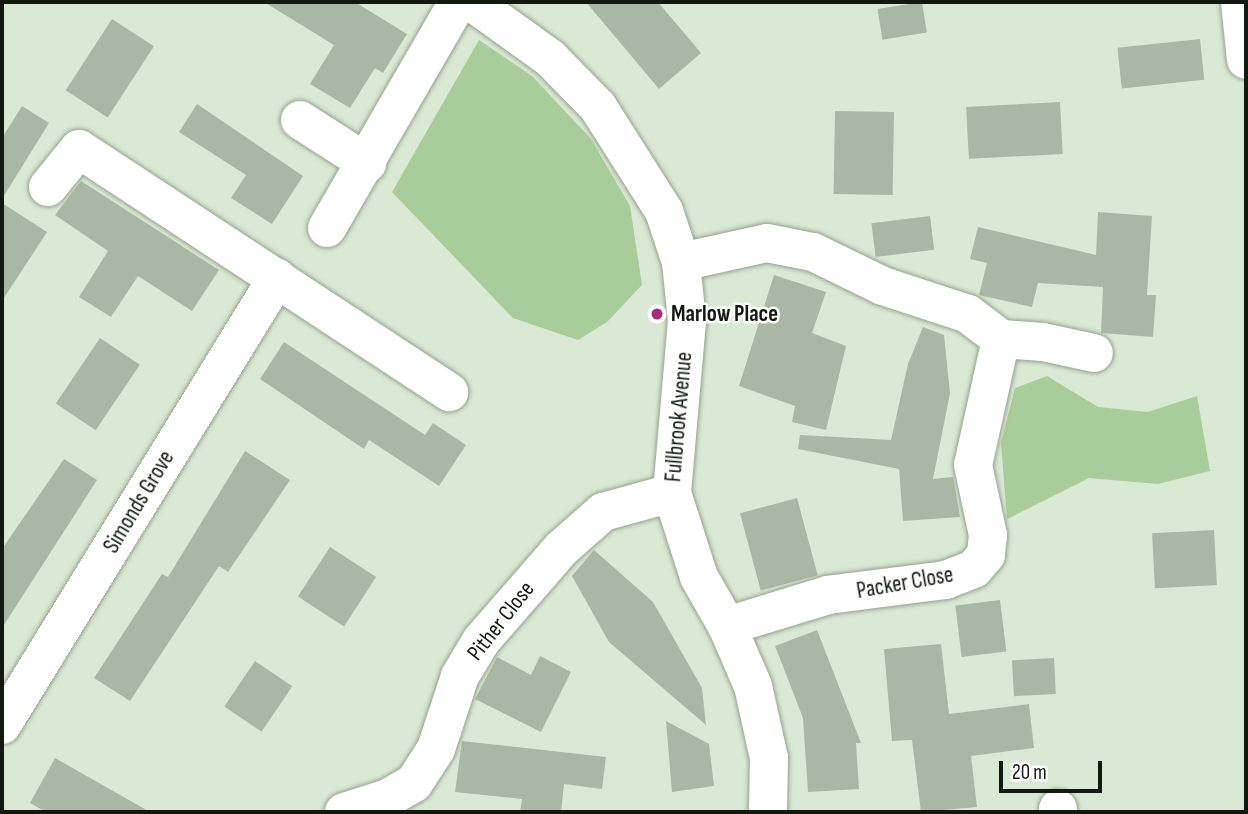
<!DOCTYPE html>
<html>
<head>
<meta charset="utf-8">
<style>
	body { margin:0 }
	#map { position:relative; width:1248px; height:814px; overflow:hidden; background:#dae9d4; font-family:"Sofia Sans Condensed",sans-serif }
	div>[style] { position:absolute }
	.green>* { inset:0; background:#a8cc9a }
	.building>* { inset:0; background:#a9b8a4; transform-origin:0 0 }
	.roads { filter:drop-shadow(0 0 2px #94a28e) drop-shadow(0 0 2px #94a28e) }
	.minor>* { height:38px; margin:-19px; padding:0 19px; transform-origin:19px; border-radius:19px; background:#fff }
	.dots>* { width:19px; height:19px; translate:-50% -50%; box-sizing:border-box; border:4px solid #fff; border-radius:50% }
	span { translate:-50% -50%; white-space:nowrap; text-align:center; line-height:1.15; -webkit-text-stroke:5px #fff; paint-order:stroke }
	.poi-label { font-size:23px; color:#131811; font-weight:700 }
	.left { translate:0 -50%; text-align:left }
	.street-label { font-size:23px; color:#131811 }
	.frame { position:absolute; inset:0; border:4px solid #131811; pointer-events:none }
	.scale { position:absolute; left:999px; top:761px; width:103px; height:32px; box-sizing:border-box; border:4px solid #131811; border-top:0; padding-left:9px; font-size:21px; line-height:24px; white-space:nowrap; color:#131811; -webkit-text-stroke:5px #fff; paint-order:stroke }
</style>
</head>
<body>
<div id="map">
	<div class="green">
		<div style="clip-path:polygon(479px 40px,532px 76px,591px 139px,630px 206px,642px 285px,607px 322px,578px 340px,513px 318px,392px 192px)"></div>
		<div style="clip-path:polygon(1047px 376px,1098px 407px,1148px 412px,1197px 396px,1210px 471px,1158px 484px,1089px 478px,1007px 519px,1001px 443px,1015px 388px)"></div>
	</div>
	<div class="building">
		<div style="clip-path:polygon(264px 2px,355px 2px,407px 34px,383px 73px,375px 68px,350px 108px,310px 84px,334px 45px)"></div>
		<div style="clip-path:polygon(586px 2px,658px 2px,701px 53px,659px 89px)"></div>
		<div style="left:922px;top:2px;width:31px;height:45px;rotate:81deg"></div>
		<div style="left:112px;top:19px;width:50px;height:85px;rotate:33deg"></div>
		<div style="left:1200px;top:39px;width:41px;height:83px;rotate:84deg"></div>
		<div style="left:1060px;top:102px;width:52px;height:94px;rotate:87deg"></div>
		<div style="clip-path:polygon(197px 104px,303px 176px,272px 224px,231px 198px,246px 175px,179px 132px)"></div>
		<div style="clip-path:polygon(22px 106px,49px 123px,2px 199px,2px 138px)"></div>
		<div style="left:894px;top:112px;width:83px;height:59px;rotate:91deg"></div>
		<div style="clip-path:polygon(81px 181px,219px 270px,192px 311px,138px 276px,111px 317px,79px 297px,108px 251px,55px 215px)"></div>
		<div style="clip-path:polygon(2px 203px,47px 232px,2px 301px)"></div>
		<div style="clip-path:polygon(1098px 212px,1152px 216px,1147px 295px,1156px 295px,1153px 337px,1101px 333px,1103px 287px,1038px 283px,1032px 307px,979px 295px,987px 263px,970px 259px,978px 227px,1096px 255px)"></div>
		<div style="left:930px;top:216px;width:34px;height:59px;rotate:83deg"></div>
		<div style="clip-path:polygon(774px 275px,826px 292px,812px 333px,846px 346px,826px 430px,792px 422px,795px 406px,739px 386px)"></div>
		<div style="clip-path:polygon(923px 327px,944px 335px,950px 393px,933px 479px,953px 477px,960px 517px,903px 521px,899px 469px,798px 449px,800px 435px,891px 440px,908px 364px)"></div>
		<div style="left:100px;top:338px;width:48px;height:79px;rotate:34deg"></div>
		<div style="clip-path:polygon(284px 342px,425px 435px,433px 423px,466px 445px,439px 486px,369px 440px,364px 449px,260px 379px)"></div>
		<div style="clip-path:polygon(245px 451px,290px 480px,228px 572px,219px 566px,130px 701px,94px 678px,162px 574px,168px 577px)"></div>
		<div style="clip-path:polygon(64px 459px,97px 480px,2px 628px,2px 549px)"></div>
		<div style="left:797px;top:498px;width:80px;height:59px;rotate:75deg"></div>
		<div style="left:1214px;top:530px;width:55px;height:62px;rotate:87deg"></div>
		<div style="left:330px;top:547px;width:55px;height:59px;rotate:33deg"></div>
		<div style="clip-path:polygon(594px 550px,653px 602px,702px 688px,706px 725px,609px 642px,572px 576px)"></div>
		<div style="left:1000px;top:600px;width:52px;height:45px;rotate:83deg"></div>
		<div style="clip-path:polygon(817px 630px,861px 743px,856px 743px,859px 789px,808px 792px,803px 718px,775px 646px)"></div>
		<div style="clip-path:polygon(941px 644px,949px 714px,1029px 704px,1034px 748px,971px 756px,977px 807px,921px 812px,912px 740px,892px 741px,884px 649px)"></div>
		<div style="clip-path:polygon(540px 656px,571px 672px,541px 732px,475px 699px,497px 657px,531px 675px)"></div>
		<div style="left:1054px;top:658px;width:36px;height:42px;rotate:87deg"></div>
		<div style="left:255px;top:661px;width:45px;height:55px;rotate:34deg"></div>
		<div style="clip-path:polygon(666px 721px,709px 744px,714px 786px,672px 792px)"></div>
		<div style="clip-path:polygon(462px 741px,606px 757px,602px 789px,564px 784px,561px 812px,520px 812px,522px 799px,455px 792px)"></div>
		<div style="clip-path:polygon(55px 758px,150px 812px,46px 812px,30px 803px)"></div>
	</div>
	<div class="roads">
		<div class="minor">
			<div style="left:472px;top:2px;width:96px;rotate:35.7deg"></div>
			<div style="left:550px;top:58px;width:69px;rotate:45.6deg"></div>
			<div style="left:598px;top:107px;width:123px;rotate:57.6deg"></div>
			<div style="left:664px;top:211px;width:54px;rotate:71.6deg"></div>
			<div style="left:681px;top:262px;width:59px;rotate:84.2deg"></div>
			<div style="left:687px;top:321px;width:173px;rotate:95deg"></div>
			<div style="left:672px;top:493px;width:88px;rotate:72.2deg"></div>
			<div style="left:699px;top:577px;width:56px;rotate:60.3deg"></div>
			<div style="left:727px;top:626px;width:65px;rotate:66.6deg"></div>
			<div style="left:753px;top:686px;width:74px;rotate:77.5deg"></div>
			<div style="left:769px;top:758px;width:54px;rotate:91.1deg"></div>
			<div style="left:1240px;top:2px;width:58px;rotate:84.1deg"></div>
			<div style="left:300px;top:120px;width:80px;rotate:32.7deg"></div>
			<div style="left:48px;top:187px;width:49px;rotate:-50.8deg"></div>
			<div style="left:79px;top:149px;width:443px;rotate:33.3deg"></div>
			<div style="left:327px;top:228px;width:261px;rotate:-59.9deg"></div>
			<div style="left:681px;top:262px;width:88px;rotate:-12.5deg"></div>
			<div style="left:767px;top:243px;width:47px;rotate:11.1deg"></div>
			<div style="left:813px;top:252px;width:78px;rotate:25.9deg"></div>
			<div style="left:883px;top:286px;width:89px;rotate:18.2deg"></div>
			<div style="left:968px;top:314px;width:41px;rotate:37.1deg"></div>
			<div style="left:1001px;top:339px;width:129px;rotate:102.5deg"></div>
			<div style="left:973px;top:465px;width:72px;rotate:77.9deg"></div>
			<div style="left:988px;top:535px;width:20px;rotate:96deg"></div>
			<div style="left:986px;top:555px;width:18px;rotate:131deg"></div>
			<div style="left:974px;top:569px;width:30px;rotate:159deg"></div>
			<div style="left:946px;top:580px;width:119px;rotate:172.8deg"></div>
			<div style="left:828px;top:595px;width:106px;rotate:162.9deg"></div>
			<div style="left:1001px;top:339px;width:42px;rotate:4.1deg"></div>
			<div style="left:1043px;top:342px;width:52px;rotate:12.2deg"></div>
			<div style="left:2px;top:725px;width:525px;rotate:-58.4deg"></div>
			<div style="left:344px;top:812px;width:46px;rotate:-17.7deg"></div>
			<div style="left:388px;top:798px;width:30px;rotate:-30deg"></div>
			<div style="left:414px;top:783px;width:40px;rotate:-57.1deg"></div>
			<div style="left:436px;top:749px;width:77px;rotate:-71.8deg"></div>
			<div style="left:460px;top:676px;width:41px;rotate:-59deg"></div>
			<div style="left:481px;top:641px;width:122px;rotate:-49deg"></div>
			<div style="left:561px;top:549px;width:56px;rotate:-41.4deg"></div>
			<div style="left:603px;top:512px;width:72px;rotate:-15.4deg"></div>
			<div style="left:1058px;top:812px;width:3px;rotate:-90deg"></div>
		</div>
	</div>
	<div class="dots">
		<div style="left:657px;top:314px;background:#a82979"></div>
	</div>
	<div class="poi-label">
		<span class="left" style="left:671px;top:314px">Marlow Place</span>
	</div>
	<div class="street-label">
		<span style="left:679px;top:417px;rotate:-85deg">Fullbrook Avenue</span>
		<span style="left:139px;top:502px;rotate:-59deg">Simonds Grove</span>
		<span style="left:905px;top:583px;rotate:-10deg">Packer Close</span>
		<span style="left:501px;top:621px;rotate:-52deg">Pither Close</span>
	</div>
	<div class="frame"></div>
	<div class="scale">20 m</div>
</div>
</body>
</html>
